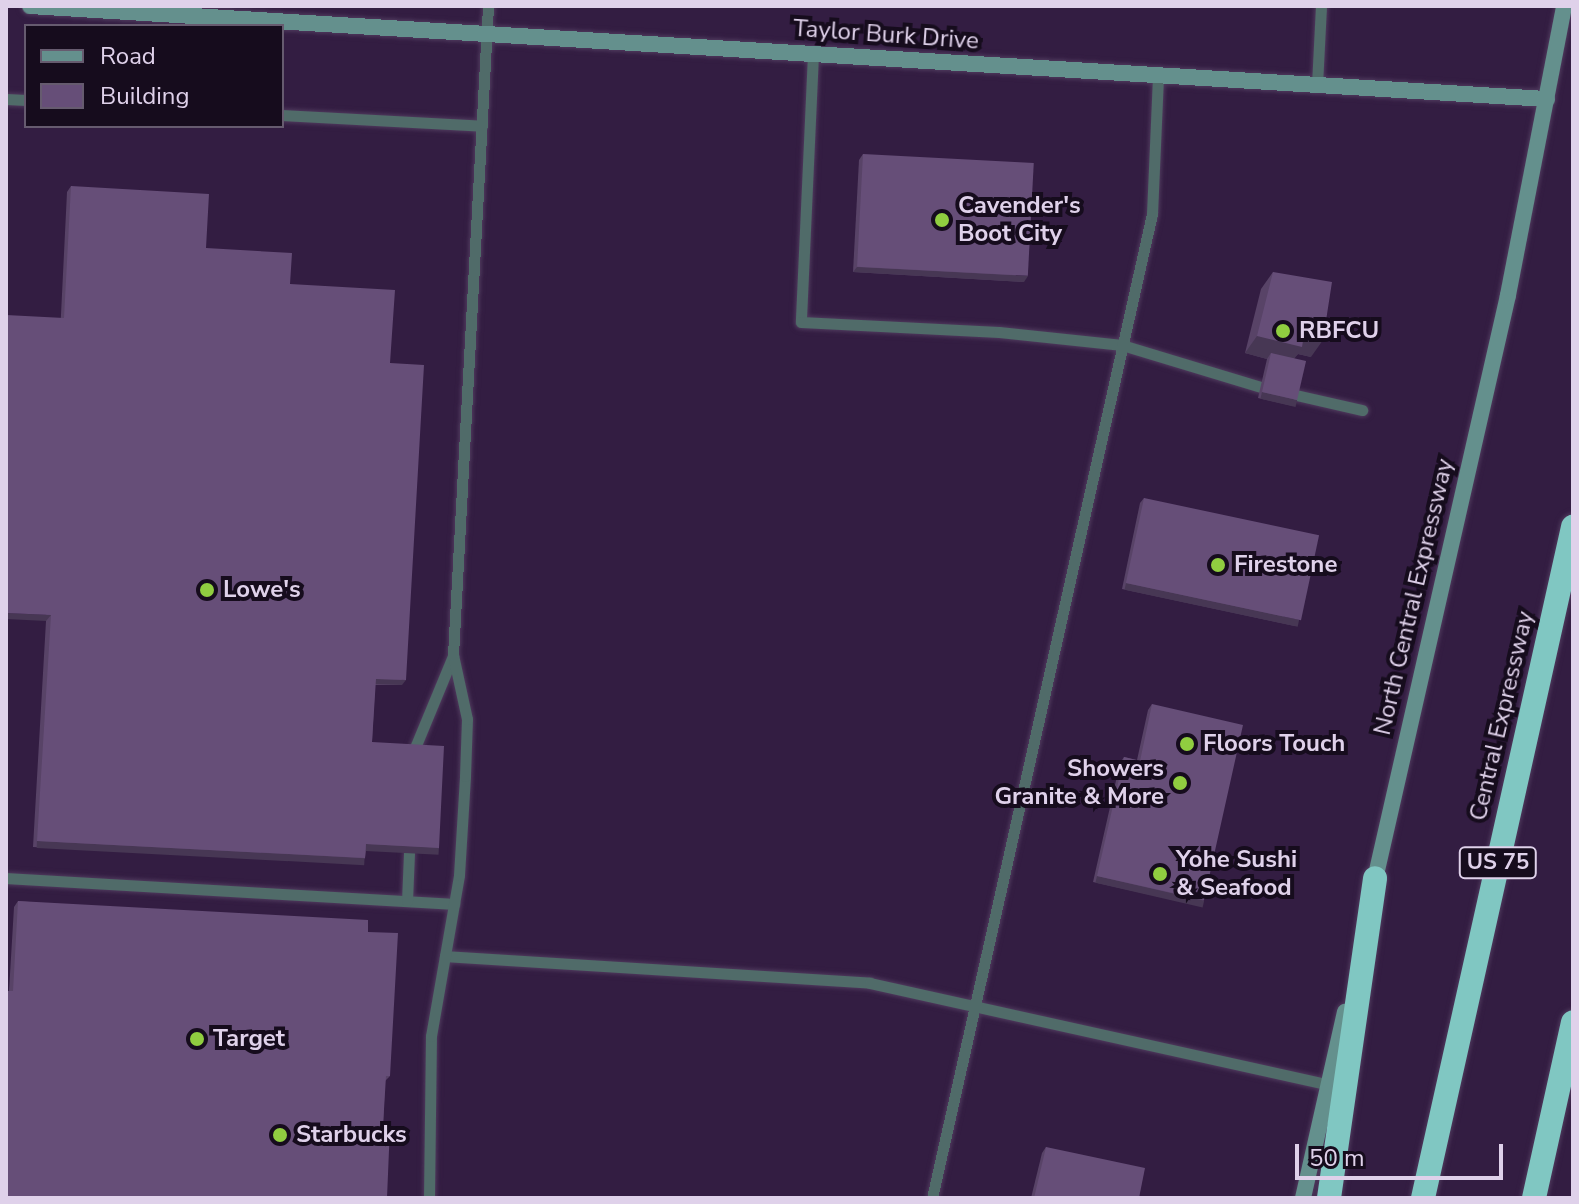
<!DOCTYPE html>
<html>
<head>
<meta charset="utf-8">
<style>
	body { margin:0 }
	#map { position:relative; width:1579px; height:1204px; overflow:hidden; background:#331d42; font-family:"Nunito Sans",sans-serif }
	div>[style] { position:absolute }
	.roads { filter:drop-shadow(0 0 2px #4f3a5d) drop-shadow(0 0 2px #4f3a5d) }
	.lane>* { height:11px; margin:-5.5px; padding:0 5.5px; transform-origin:5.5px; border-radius:5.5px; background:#506b69 }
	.secondary>* { height:16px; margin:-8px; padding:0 8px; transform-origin:8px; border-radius:8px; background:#64908d }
	.highway>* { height:24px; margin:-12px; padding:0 12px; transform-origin:12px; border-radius:12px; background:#80c7c2 }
	.wall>* { inset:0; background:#584367 }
	.shaded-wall>* { inset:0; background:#473754; transform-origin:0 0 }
	.building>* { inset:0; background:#664e78; transform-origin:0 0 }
	.dots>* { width:22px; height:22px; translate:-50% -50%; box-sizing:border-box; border:4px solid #160c1d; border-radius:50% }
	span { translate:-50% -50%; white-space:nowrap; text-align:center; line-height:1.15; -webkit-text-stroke:8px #160c1d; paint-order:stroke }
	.shield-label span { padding:2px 6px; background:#160c1d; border:2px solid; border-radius:6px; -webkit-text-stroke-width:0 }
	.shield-label { font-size:22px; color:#dfd1ea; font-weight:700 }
	.street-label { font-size:24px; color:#dfd1ea }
	.poi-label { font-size:24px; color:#dfd1ea; font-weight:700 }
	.left { translate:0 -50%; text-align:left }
	.right { translate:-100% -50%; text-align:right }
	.frame { position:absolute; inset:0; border:8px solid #dfd1ea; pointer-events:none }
	.legend { position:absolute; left:24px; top:24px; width:260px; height:104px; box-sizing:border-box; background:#160c1d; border:2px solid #665b6f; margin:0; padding:10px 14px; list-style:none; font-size:24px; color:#dfd1ea }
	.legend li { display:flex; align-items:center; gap:16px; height:40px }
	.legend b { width:40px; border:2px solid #665b6f }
	.scale { position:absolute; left:1295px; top:1144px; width:208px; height:36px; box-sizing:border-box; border:4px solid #dfd1ea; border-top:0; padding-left:10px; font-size:24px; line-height:28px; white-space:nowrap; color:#dfd1ea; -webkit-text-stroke:6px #160c1d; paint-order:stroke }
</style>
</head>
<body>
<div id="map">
	<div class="roads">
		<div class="lane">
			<div style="left:813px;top:54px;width:268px;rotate:92.6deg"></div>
			<div style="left:801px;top:322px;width:198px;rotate:2.9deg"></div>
			<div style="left:999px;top:332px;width:124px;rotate:6deg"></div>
			<div style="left:1122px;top:345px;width:145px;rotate:16.8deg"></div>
			<div style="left:1317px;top:85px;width:79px;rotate:-87.1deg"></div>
			<div style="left:6px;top:99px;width:20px;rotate:3deg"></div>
			<div style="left:282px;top:115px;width:200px;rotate:3.1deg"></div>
			<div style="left:1296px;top:395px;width:68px;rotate:12.8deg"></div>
			<div style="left:414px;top:750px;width:102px;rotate:-67.5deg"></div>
			<div style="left:6px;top:878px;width:449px;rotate:3.3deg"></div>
			<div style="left:407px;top:901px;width:48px;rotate:-87.6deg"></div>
			<div style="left:445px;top:956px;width:426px;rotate:3.6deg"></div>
			<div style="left:870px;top:983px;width:470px;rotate:12.5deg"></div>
			<div style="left:429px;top:1198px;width:162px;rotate:-89.3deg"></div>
			<div style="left:431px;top:1036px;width:163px;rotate:-80.1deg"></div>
			<div style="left:459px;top:875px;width:99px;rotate:-86.5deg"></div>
			<div style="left:465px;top:776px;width:57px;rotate:-88deg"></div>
			<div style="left:467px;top:719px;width:66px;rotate:-102.3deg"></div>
			<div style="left:453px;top:655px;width:650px;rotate:-86.91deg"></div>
			<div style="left:932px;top:1198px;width:1008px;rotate:-77.4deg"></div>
			<div style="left:1152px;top:214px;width:139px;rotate:-87.5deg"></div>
		</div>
		<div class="secondary">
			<div style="left:30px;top:6px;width:1520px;rotate:3.51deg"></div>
			<div style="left:1373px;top:888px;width:608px;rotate:-77.17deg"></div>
			<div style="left:1508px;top:295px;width:294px;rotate:-79deg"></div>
			<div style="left:1303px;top:1198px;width:191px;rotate:-77.3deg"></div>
		</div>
		<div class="highway">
			<div style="left:1329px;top:1198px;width:323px;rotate:-81.8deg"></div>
			<div style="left:1423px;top:1198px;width:688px;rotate:-77.4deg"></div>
			<div style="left:1534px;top:1198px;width:180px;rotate:-77.5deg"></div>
		</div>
	</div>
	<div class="wall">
		<div style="clip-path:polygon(863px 154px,1024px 282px,853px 272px,859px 160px)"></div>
		<div style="clip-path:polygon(71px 186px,206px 248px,290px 284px,390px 363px,402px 685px,375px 685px,372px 742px,439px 848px,435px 854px,366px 850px,365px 858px,361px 864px,33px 847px,46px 621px,67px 192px)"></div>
		<div style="clip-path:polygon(1273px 272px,1311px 357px,1298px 354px,1294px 358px,1293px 406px,1258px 398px,1267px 359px,1245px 353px,1261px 289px)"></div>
		<div style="clip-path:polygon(1144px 498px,1295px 626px,1122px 589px,1140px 503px)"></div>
		<div style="clip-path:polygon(1152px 704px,1204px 900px,1200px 906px,1093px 882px,1120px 763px,1124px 757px,1137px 760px,1148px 710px)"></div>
		<div style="clip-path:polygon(18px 901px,368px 932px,390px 1076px,385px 1081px,383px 1126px,9px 991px,14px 907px)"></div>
		<div style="clip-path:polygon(1046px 1147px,1139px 1198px,1031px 1198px,1042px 1153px)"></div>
	</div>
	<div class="shaded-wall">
		<div style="clip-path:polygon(857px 267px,1028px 276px,1024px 282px,853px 272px)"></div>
		<div style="clip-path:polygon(1304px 335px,1323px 340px,1311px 357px,1298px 354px,1290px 364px,1271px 353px,1267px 359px,1245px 353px,1257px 336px)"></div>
		<div style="left:1262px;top:392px;width:36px;height:7px;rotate:13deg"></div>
		<div style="left:1126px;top:583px;width:177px;height:7px;rotate:12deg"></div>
		<div style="clip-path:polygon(6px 613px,51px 615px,46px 621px,6px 619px)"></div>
		<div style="clip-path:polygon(376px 679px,406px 680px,402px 685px,372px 684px)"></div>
		<div style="left:37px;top:841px;width:328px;height:7px;rotate:3deg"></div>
		<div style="left:366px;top:844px;width:73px;height:7px;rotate:3deg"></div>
		<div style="left:1097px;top:876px;width:110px;height:7px;rotate:13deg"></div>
	</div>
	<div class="building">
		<div style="left:863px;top:154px;width:171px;height:113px;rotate:3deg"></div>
		<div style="clip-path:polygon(71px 186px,209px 194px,206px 248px,292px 253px,290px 284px,395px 290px,390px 363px,424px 365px,406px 680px,376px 679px,372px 742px,444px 746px,439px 848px,366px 844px,365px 858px,37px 841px,51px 615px,6px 613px,6px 315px,64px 318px)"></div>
		<div style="clip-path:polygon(1273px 272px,1332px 282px,1323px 340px,1304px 335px,1302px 347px,1257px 336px)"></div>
		<div style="left:1271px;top:353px;width:36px;height:40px;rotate:13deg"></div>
		<div style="left:1144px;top:498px;width:179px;height:87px;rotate:12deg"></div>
		<div style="clip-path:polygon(1152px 704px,1243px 725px,1204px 900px,1097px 876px,1124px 757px,1140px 761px)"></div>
		<div style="clip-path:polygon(18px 901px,368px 920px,368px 932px,398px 933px,390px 1076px,386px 1076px,383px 1126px,390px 1126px,387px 1198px,6px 1198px,6px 991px,13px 991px)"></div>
		<div style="clip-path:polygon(1046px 1147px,1145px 1168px,1139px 1198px,1034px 1198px)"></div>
	</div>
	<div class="dots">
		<div style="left:942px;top:220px;background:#90cd40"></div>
		<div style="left:1283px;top:331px;background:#90cd40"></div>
		<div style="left:1218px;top:565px;background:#90cd40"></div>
		<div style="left:207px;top:590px;background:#90cd40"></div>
		<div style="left:1187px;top:744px;background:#90cd40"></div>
		<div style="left:1180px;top:783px;background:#90cd40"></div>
		<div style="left:1160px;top:874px;background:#90cd40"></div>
		<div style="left:197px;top:1039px;background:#90cd40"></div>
		<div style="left:280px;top:1135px;background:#90cd40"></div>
	</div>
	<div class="shield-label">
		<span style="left:1498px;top:863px">US 75</span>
	</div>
	<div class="street-label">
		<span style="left:886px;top:35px;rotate:4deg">Taylor Burk Drive</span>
		<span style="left:1414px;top:597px;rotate:-77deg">North Central Expressway</span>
		<span style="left:1502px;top:716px;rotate:-77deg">Central Expressway</span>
	</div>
	<div class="poi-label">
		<span class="left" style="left:958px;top:220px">Cavender's<br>Boot City</span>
		<span class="left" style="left:1299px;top:331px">RBFCU</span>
		<span class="left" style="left:1234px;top:565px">Firestone</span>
		<span class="left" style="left:223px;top:590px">Lowe's</span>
		<span class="left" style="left:1203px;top:744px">Floors Touch</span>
		<span class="right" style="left:1164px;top:783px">Showers<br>Granite &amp; More</span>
		<span class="left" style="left:1176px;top:874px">Yohe Sushi<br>&amp; Seafood</span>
		<span class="left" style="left:213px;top:1039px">Target</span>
		<span class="left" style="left:296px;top:1135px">Starbucks</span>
	</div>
	<div class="frame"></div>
	<ul class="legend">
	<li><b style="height:10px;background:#64908d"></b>Road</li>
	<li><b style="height:22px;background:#664e78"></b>Building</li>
	</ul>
	<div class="scale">50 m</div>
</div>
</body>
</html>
